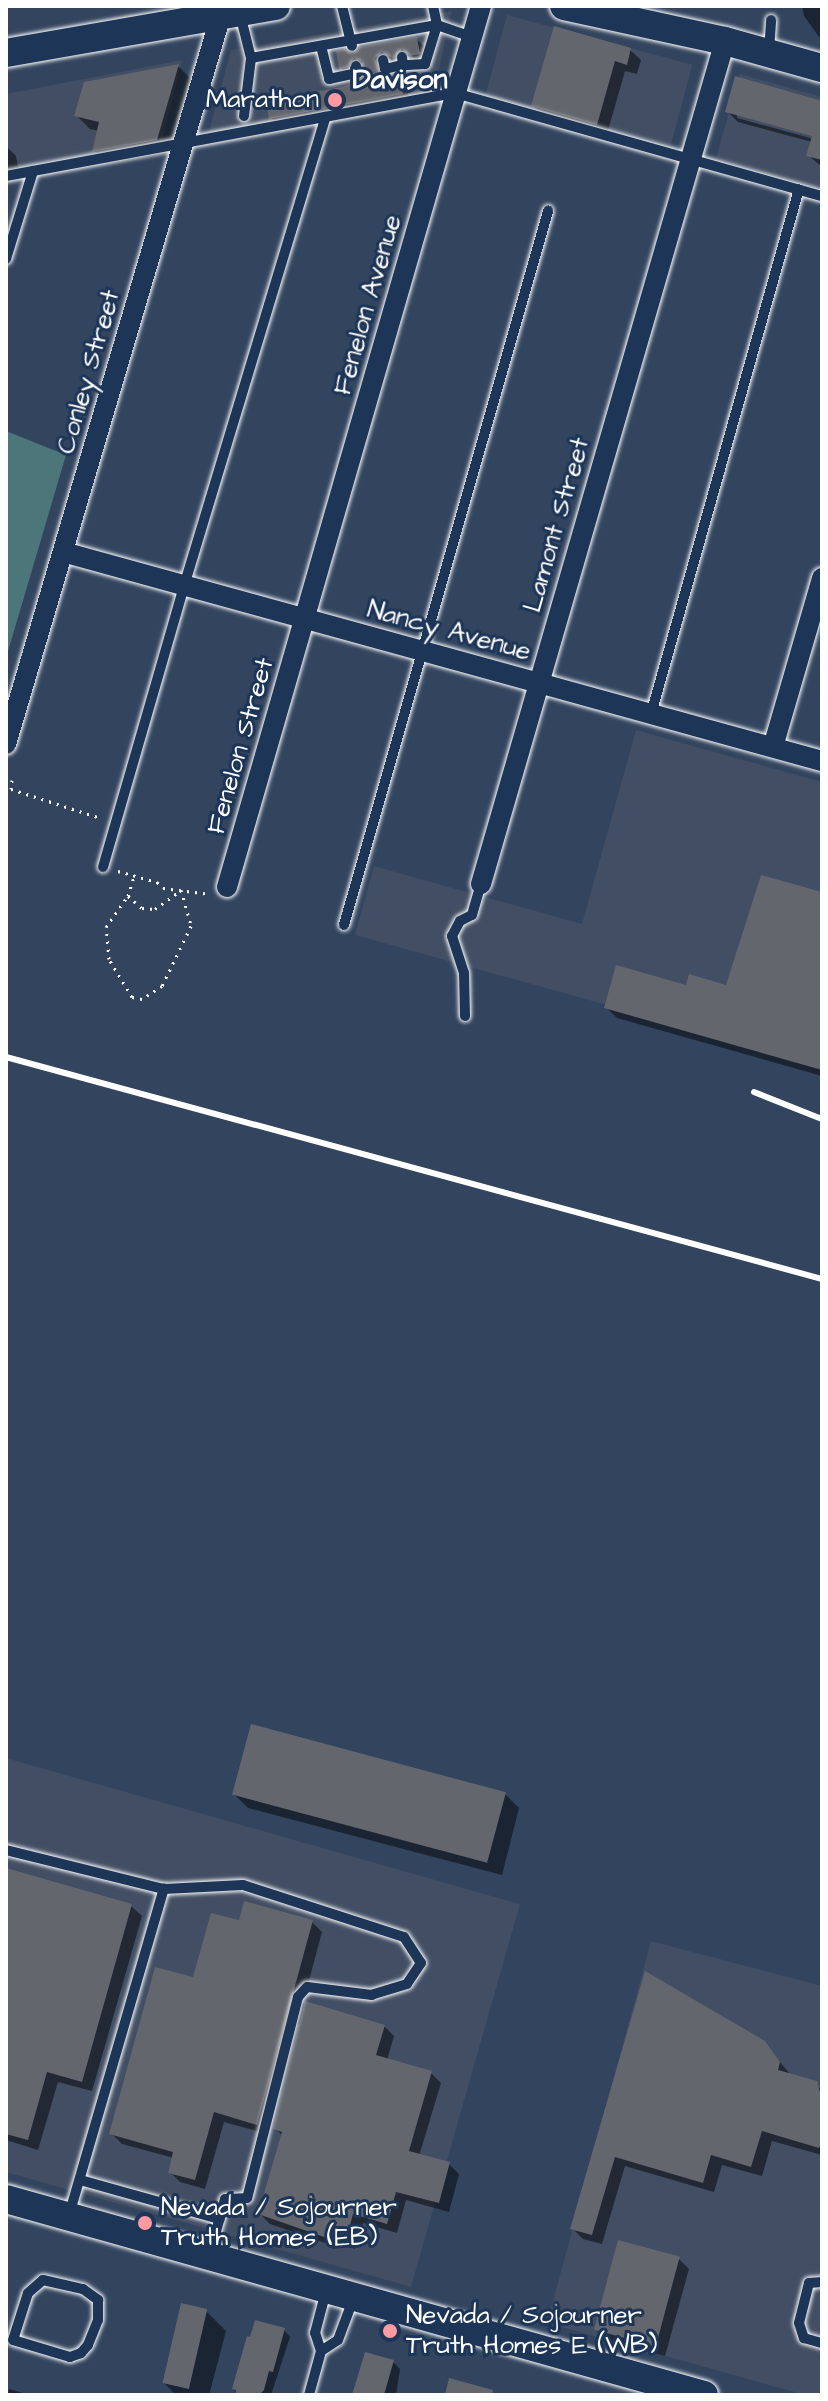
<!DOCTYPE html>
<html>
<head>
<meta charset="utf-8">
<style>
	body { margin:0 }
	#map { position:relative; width:828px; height:2401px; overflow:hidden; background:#32445e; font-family:"Architects Daughter",sans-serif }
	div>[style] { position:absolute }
	.built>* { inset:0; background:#414e63; transform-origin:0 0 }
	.green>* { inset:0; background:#4d767a }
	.shadow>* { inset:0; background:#0007 }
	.building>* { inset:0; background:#64666e; transform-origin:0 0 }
	.path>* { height:3px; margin-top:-1.5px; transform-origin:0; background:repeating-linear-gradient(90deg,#fff 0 2px,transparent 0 8px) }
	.roads { filter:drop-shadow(0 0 2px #fff) drop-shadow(0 0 2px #fff) }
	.lane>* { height:10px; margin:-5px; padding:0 5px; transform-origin:5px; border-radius:5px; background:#1d3557 }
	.street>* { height:20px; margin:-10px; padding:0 10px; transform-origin:10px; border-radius:10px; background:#1d3557 }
	.secondary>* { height:28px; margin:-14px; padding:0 14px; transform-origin:14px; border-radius:14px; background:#1d3557 }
	.rail>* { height:6px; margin:-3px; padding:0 3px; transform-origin:3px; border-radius:3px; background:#fff }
	.dots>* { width:22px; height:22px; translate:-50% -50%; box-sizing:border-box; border:4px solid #1d3557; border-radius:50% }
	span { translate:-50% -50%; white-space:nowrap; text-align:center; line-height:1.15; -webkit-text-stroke:6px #1d3557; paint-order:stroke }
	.poi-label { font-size:26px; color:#fff }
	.right { translate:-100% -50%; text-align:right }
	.left { translate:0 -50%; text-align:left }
	.street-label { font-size:26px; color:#fff }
	.neighbourhood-label { font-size:28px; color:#fff; font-weight:700 }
	.frame { position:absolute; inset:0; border:8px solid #fff; pointer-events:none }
</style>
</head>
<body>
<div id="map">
	<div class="built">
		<div style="clip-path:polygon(452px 11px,434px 92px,208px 135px,231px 50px)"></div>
		<div style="left:507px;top:15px;width:192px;height:83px;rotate:15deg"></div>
		<div style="clip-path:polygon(182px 60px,162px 141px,6px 169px,6px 94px)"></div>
		<div style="clip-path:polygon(740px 74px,822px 97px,822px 189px,716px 158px)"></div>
		<div style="clip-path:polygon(636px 730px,822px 782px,822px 1065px,355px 935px,374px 866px,582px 924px)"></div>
		<div style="clip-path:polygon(6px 1758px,520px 1904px,411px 2287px,6px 2172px)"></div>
		<div style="clip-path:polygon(651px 1941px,822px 1986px,822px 2395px,805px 2395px,547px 2323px)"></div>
	</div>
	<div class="green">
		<div style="clip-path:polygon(6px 431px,66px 455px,6px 658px)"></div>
	</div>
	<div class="shadow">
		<div style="clip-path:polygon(802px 6px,822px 6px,822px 41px,804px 16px)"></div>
		<div style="clip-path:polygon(416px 39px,424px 46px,426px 61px,419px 62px,410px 55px,402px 65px,394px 59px,382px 65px,385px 77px,399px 76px,406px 84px,410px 102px,279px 126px,271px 118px,365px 80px,364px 62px,356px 74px,348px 75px,341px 68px,354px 56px)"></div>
		<div style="clip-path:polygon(630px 50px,641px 60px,637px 74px,625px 71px,607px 134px,544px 116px,533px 105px)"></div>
		<div style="clip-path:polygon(179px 67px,192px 80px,170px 153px,107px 164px,94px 151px,99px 131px,90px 129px,77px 116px,86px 83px)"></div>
		<div style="clip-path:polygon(evenodd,822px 103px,822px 167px,808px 155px,812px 142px,738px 122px,728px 112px,822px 103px,737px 113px,822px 137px,821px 141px,737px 118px,737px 113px)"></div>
		<div style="clip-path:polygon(6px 146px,16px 156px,20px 177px,6px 181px)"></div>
		<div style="clip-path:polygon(822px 894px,822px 1076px,617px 1018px,606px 1007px,687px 988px,727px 988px)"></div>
		<div style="clip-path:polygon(234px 1794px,505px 1794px,519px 1808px,502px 1875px,248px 1808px)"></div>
		<div style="clip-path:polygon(6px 1874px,131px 1906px,142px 1916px,92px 2091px,58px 2082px,38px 2150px,6px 2140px)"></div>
		<div style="clip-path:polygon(312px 1922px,322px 1932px,303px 2003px,384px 2026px,394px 2036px,387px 2060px,431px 2073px,441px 2083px,419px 2156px,449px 2164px,459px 2174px,449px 2212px,406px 2200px,397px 2233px,363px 2223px,355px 2249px,338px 2244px,337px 2247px,270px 2224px,260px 2214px,283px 2136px,275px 2128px,301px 2025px,298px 2024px,268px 2134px,224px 2122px,205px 2189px,180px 2182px,170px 2172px,174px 2158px,122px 2144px,111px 2133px,194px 1980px,240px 1923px)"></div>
		<div style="clip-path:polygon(646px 1974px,764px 2043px,790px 2074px,822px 2089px,822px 2155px,772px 2141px,762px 2176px,722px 2165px,714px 2192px,625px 2166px,602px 2244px,583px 2239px,572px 2228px)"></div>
		<div style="clip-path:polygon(678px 2258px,689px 2269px,665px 2356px,606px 2340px,596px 2330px)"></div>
		<div style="clip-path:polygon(206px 2311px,226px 2331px,209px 2395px,176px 2395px,163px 2382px)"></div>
		<div style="clip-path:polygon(284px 2330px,290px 2337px,271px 2395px,234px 2395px,248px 2338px)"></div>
		<div style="clip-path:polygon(393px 2362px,400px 2369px,396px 2395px,357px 2395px)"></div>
		<div style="clip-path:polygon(9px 2389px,30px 2395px,8px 2395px)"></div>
	</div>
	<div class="building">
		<div style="clip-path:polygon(554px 26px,631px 48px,627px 65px,615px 61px,597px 125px,531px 106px)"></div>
		<div style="clip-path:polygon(417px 37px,420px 54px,410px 56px,402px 49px,394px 59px,382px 52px,375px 58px,380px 75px,399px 74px,403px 94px,269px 119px,266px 101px,342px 87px,363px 78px,362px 61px,354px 58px,348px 67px,339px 69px,336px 51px,345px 49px,353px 54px,360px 47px)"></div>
		<div style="clip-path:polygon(179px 64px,157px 140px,92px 152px,99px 122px,74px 116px,84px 82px)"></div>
		<div style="clip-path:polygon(735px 76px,822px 101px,822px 160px,806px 156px,812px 136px,725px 112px)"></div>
		<div style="clip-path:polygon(761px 875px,822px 892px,822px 1070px,604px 1008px,616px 965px,686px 985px,689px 974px,726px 985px)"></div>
		<div style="left:251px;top:1724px;width:264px;height:73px;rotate:15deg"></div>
		<div style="clip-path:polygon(6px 1868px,132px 1904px,82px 2082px,47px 2072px,28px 2140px,6px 2134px)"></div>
		<div style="clip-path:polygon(244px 1901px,313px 1920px,257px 2125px,214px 2112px,195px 2180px,168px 2173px,173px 2152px,109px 2134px,155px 1967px,193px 1977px,211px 1913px,239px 1920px)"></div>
		<div style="clip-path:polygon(645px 1971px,765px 2041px,780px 2062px,778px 2070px,817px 2081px,822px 2099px,822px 2139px,819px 2148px,762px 2131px,751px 2167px,711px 2155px,703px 2183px,615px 2157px,592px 2235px,570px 2229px)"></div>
		<div style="clip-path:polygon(305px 2001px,385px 2025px,376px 2055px,432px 2071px,409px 2151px,450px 2162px,439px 2203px,396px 2192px,387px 2224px,353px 2214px,346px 2240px,328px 2235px,327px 2238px,258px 2214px,282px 2132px,273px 2129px)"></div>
		<div style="left:618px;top:2240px;width:64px;height:93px;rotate:15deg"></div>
		<div style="left:181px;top:2303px;width:27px;height:82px;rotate:13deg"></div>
		<div style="clip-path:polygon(255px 2320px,285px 2328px,273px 2372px,269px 2371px,264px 2390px,259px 2395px,235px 2395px,236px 2390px,232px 2389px,247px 2336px,250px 2337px)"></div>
		<div style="clip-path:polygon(365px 2352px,394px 2360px,384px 2395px,352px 2395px)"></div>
		<div style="clip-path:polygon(449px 2378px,493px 2390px,493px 2395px,445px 2395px)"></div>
	</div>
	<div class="path">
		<div style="left:6px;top:778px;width:6px;rotate:18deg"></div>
		<div style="left:12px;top:780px;width:9px;rotate:96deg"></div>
		<div style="left:11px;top:789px;width:95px;rotate:17.9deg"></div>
		<div style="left:118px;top:871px;width:41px;rotate:15.8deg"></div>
		<div style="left:157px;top:882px;width:8px;rotate:45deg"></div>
		<div style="left:163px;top:888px;width:47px;rotate:7.3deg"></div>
		<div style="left:128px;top:896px;width:18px;rotate:41deg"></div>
		<div style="left:142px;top:908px;width:13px;rotate:4deg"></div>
		<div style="left:155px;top:909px;width:32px;rotate:-36deg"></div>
		<div style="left:181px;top:890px;width:37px;rotate:74deg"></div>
		<div style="left:191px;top:926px;width:67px;rotate:115.8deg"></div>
		<div style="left:162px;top:986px;width:24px;rotate:147deg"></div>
		<div style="left:142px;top:999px;width:10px;rotate:-169deg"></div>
		<div style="left:132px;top:997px;width:44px;rotate:-121.2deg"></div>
		<div style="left:109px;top:959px;width:32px;rotate:-95deg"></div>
		<div style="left:106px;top:927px;width:38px;rotate:-55deg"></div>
		<div style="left:128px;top:896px;width:21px;rotate:-73deg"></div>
	</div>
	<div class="roads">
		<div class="lane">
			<div style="left:342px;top:6px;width:41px;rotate:76deg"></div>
			<div style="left:433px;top:6px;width:19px;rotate:78deg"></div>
			<div style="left:437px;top:25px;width:36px;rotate:19deg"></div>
			<div style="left:240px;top:14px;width:45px;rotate:76deg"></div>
			<div style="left:251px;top:58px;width:189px;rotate:-10.1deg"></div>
			<div style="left:437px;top:25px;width:41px;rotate:107.1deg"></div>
			<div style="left:425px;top:64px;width:22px;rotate:177deg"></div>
			<div style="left:321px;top:46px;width:34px;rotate:76deg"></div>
			<div style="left:329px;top:79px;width:29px;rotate:-12deg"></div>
			<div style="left:357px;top:73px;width:7px;rotate:-98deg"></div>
			<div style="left:769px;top:51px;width:31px;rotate:-86deg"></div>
			<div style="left:383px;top:60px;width:9px;rotate:77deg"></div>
			<div style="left:385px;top:69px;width:18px;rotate:-13deg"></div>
			<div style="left:403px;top:65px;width:8px;rotate:-97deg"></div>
			<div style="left:244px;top:116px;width:58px;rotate:-83.1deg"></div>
			<div style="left:6px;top:176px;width:457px;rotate:-10.5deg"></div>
			<div style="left:455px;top:93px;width:381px;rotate:15.7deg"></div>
			<div style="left:6px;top:259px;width:92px;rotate:-72.9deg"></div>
			<div style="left:651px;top:714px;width:545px;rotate:-74.26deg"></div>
			<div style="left:103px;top:867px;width:292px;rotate:-73.9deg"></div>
			<div style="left:184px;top:586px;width:490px;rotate:-73.2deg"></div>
			<div style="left:344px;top:925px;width:743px;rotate:-74.05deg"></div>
			<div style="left:465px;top:1016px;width:43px;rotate:-91.3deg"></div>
			<div style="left:464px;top:973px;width:39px;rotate:-108deg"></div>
			<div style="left:452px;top:936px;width:17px;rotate:-62deg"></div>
			<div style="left:460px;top:921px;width:13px;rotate:-27deg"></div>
			<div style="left:472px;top:915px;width:32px;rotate:-74deg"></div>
			<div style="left:6px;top:1850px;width:163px;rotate:13.9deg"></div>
			<div style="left:80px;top:2180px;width:145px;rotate:15.6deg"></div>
			<div style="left:69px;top:2215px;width:340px;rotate:-73.8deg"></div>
			<div style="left:164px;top:1889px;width:79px;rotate:-2.9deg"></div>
			<div style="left:243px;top:1885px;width:169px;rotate:17.9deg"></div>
			<div style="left:404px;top:1937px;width:31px;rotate:57deg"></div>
			<div style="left:421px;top:1963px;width:25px;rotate:124deg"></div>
			<div style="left:407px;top:1984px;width:37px;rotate:163deg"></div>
			<div style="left:372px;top:1995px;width:65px;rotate:-173deg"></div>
			<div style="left:307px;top:1987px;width:13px;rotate:132deg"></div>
			<div style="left:298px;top:1997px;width:207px;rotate:104.2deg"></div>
			<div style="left:247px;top:2198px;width:22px;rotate:177deg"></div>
			<div style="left:225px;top:2199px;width:56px;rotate:105.5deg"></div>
			<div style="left:43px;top:2280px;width:41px;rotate:12.7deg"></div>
			<div style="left:83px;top:2289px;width:19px;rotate:36deg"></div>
			<div style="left:98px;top:2300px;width:20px;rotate:90deg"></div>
			<div style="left:98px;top:2320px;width:27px;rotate:112deg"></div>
			<div style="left:88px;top:2345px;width:11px;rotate:131deg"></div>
			<div style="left:81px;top:2353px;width:12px;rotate:160deg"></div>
			<div style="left:70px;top:2357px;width:59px;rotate:-163.4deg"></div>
			<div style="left:13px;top:2340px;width:49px;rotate:-72.3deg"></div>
			<div style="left:28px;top:2293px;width:20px;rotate:-41deg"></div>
			<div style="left:822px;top:2282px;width:13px;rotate:176deg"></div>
			<div style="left:809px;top:2283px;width:41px;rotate:104deg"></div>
			<div style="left:799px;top:2323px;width:16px;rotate:72deg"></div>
			<div style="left:804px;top:2338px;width:19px;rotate:16deg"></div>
			<div style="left:321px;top:2351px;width:20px;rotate:-33deg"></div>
			<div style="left:338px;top:2340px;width:46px;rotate:-69.6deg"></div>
			<div style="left:309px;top:2395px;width:46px;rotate:-74.7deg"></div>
			<div style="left:321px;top:2351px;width:19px;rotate:-108deg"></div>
			<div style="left:315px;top:2333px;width:43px;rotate:-75.3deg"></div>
		</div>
		<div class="street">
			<div style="left:63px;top:552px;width:787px;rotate:15.4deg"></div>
			<div style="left:6px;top:744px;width:760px;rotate:-73.57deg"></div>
			<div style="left:773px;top:747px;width:176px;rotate:-73.8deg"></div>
			<div style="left:481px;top:884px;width:878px;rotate:-73.86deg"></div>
			<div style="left:227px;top:887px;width:917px;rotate:-73.92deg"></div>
		</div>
		<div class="secondary">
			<div style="left:564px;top:6px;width:165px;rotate:12.3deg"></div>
			<div style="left:725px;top:41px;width:101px;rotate:15.6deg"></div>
			<div style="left:6px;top:53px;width:274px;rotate:-9.9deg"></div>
			<div style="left:6px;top:2199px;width:725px;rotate:15.68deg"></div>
		</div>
	</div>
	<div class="rail">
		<div style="left:6px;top:1057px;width:846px;rotate:15.22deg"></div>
		<div style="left:754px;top:1092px;width:73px;rotate:21.7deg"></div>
	</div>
	<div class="dots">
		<div style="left:335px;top:100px;background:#ff9aa2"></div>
		<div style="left:145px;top:2223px;background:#ff9aa2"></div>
		<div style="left:390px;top:2331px;background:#ff9aa2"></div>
	</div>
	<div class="poi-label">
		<span class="right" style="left:319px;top:100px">Marathon</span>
		<span class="left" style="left:161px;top:2223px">Nevada / Sojourner<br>Truth Homes (EB)</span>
		<span class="left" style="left:406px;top:2331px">Nevada / Sojourner<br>Truth Homes E (WB)</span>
	</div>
	<div class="street-label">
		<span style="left:368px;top:305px;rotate:-74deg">Fenelon Avenue</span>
		<span style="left:89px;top:372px;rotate:-74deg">Conley Street</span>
		<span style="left:557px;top:525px;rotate:-74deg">Lamont Street</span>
		<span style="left:449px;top:631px;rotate:15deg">Nancy Avenue</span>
		<span style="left:241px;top:746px;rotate:-74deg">Fenelon Street</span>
	</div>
	<div class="neighbourhood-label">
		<span style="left:400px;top:80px">Davison</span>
	</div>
	<div class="frame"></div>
</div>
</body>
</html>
